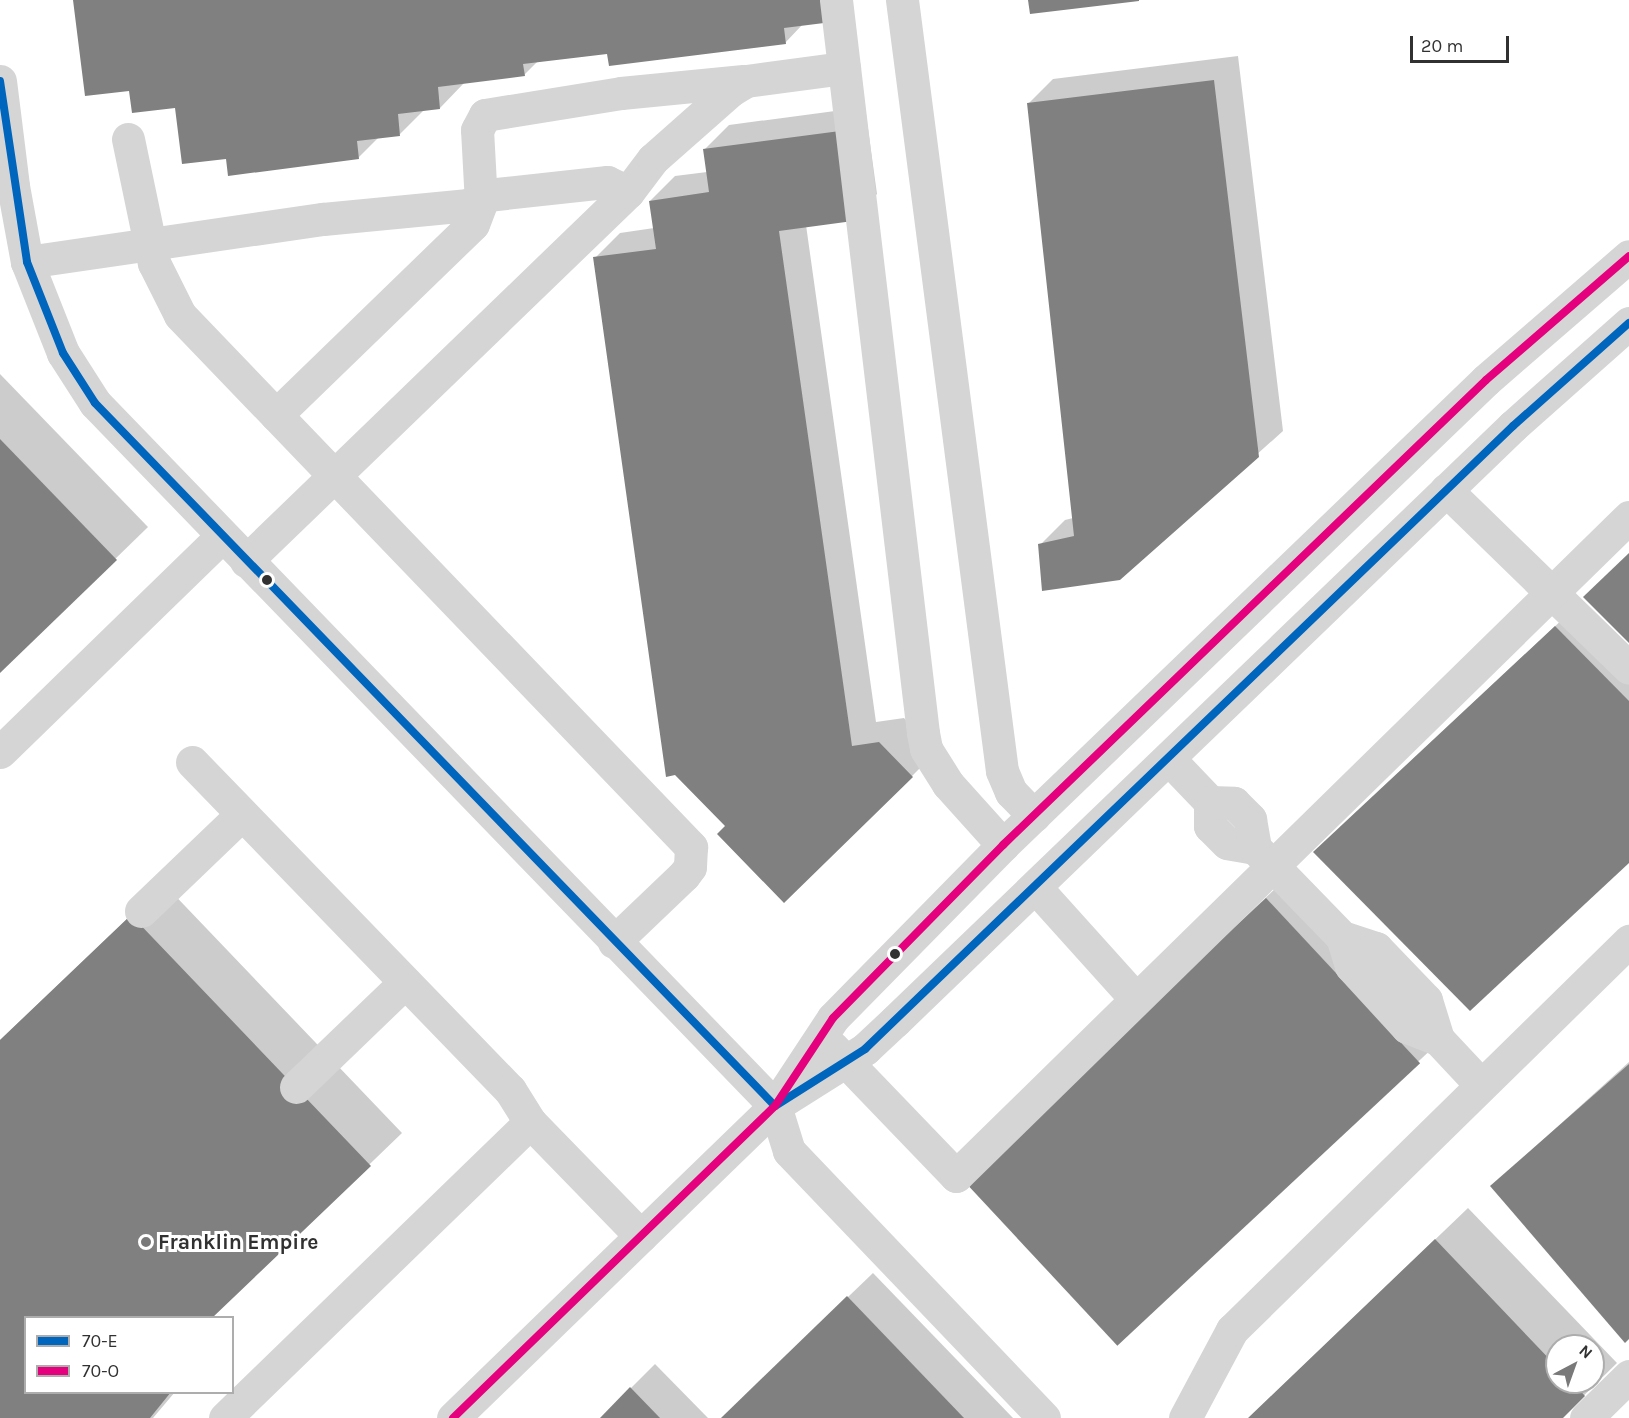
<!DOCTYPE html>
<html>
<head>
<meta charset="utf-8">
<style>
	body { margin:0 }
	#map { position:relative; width:1629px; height:1418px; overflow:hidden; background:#fff; font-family:Karla,sans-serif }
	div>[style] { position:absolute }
	.shadow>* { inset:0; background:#0003; transform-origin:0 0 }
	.building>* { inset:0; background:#808080; transform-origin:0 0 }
	.minor>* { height:33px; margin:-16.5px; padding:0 16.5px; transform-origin:16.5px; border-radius:16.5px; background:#d5d5d5 }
	.bus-1>* { height:8px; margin:-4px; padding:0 4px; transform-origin:4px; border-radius:4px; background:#0065bd }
	.bus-2>* { height:8px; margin:-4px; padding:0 4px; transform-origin:4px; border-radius:4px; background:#e5007d }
	.dots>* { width:16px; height:16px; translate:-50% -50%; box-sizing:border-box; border:3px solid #fff; border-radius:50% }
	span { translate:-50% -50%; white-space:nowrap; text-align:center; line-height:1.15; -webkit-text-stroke:6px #fff; paint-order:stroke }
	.poi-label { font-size:21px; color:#313131; font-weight:700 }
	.left { translate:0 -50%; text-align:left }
	.legend { position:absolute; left:24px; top:1316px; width:210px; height:78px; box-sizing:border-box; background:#fff; border:2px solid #adadad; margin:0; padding:8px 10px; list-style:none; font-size:18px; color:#313131 }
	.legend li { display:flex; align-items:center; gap:12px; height:30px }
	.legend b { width:30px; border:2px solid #adadad }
	.north { position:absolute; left:1545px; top:1334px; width:60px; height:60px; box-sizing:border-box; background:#fff; border:2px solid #adadad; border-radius:50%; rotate:41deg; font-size:16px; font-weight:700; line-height:24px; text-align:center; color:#313131 }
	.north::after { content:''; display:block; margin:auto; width:21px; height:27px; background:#797979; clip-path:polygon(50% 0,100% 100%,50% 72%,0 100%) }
	.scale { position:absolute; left:1410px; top:36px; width:99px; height:27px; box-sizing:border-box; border:3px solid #313131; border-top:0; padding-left:8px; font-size:18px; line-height:21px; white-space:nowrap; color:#313131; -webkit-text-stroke:4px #fff; paint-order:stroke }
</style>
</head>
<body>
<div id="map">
	<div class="shadow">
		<div style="clip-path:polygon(74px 0,803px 24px,785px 43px,609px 52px,538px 61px,524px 75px,465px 82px,440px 108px,424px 110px,400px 134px,379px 137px,358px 158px,176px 106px,131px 89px)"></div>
		<div style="clip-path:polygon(1238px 56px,1283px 431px,1119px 578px,1040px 545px,1065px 520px,1073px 518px,1028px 104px,1053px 79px)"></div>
		<div style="clip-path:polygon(865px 107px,877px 194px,852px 219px,806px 225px,876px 722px,904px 718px,936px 752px,912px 776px,727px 826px,595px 258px,620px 233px,654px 228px,650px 201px,675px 176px,707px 172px,704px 150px,729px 125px)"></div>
		<div style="clip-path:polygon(0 374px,148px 527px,0 671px)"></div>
		<div style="clip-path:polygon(1581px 602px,1629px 651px,1629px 860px,1340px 827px)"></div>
		<div style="left:1291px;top:874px;width:224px;height:446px;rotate:47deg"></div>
		<div style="clip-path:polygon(164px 884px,402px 1133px,210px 1318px,26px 1318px,26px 1392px,175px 1392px,153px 1418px,0 1418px,0 1040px)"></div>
		<div style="clip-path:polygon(1629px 1062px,1629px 1337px,1492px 1186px)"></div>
		<div style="clip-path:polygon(evenodd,1468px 1208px,1617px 1363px,1561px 1418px,1249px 1418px,1468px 1208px,1557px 1346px,1593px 1346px,1593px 1382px,1557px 1382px,1557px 1346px)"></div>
		<div style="clip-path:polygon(873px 1273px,1013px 1418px,722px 1418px)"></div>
		<div style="clip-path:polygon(655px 1364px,708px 1418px,601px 1418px)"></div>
	</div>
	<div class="building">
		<div style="clip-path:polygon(73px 0,821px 0,824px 23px,784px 28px,786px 44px,609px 66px,607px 54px,523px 64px,525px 76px,438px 87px,440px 109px,398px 114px,400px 136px,357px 141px,359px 159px,228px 176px,226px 159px,182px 164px,175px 108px,132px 113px,129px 91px,85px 96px)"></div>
		<div style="clip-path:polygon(1028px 0,1139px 0,1139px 1px,1030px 14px)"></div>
		<div style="clip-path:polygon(1214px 80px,1259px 457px,1120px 580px,1042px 591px,1038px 544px,1074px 536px,1027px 103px)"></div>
		<div style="clip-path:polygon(840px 131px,853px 221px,779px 231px,852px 746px,879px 742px,913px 777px,784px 903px,717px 834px,725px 826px,675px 775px,666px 777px,593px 257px,656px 249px,649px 201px,709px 192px,703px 149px)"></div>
		<div style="clip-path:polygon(0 439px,117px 560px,0 673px)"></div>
		<div style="clip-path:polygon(1629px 553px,1629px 643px,1583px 597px)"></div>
		<div style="clip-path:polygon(1555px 626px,1629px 701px,1629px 863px,1470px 1011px,1313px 852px)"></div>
		<div style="left:1266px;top:898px;width:226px;height:414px;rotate:47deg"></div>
		<div style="clip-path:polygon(131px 915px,371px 1166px,212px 1318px,26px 1318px,26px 1392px,171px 1392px,150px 1418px,0 1418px,0 1040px)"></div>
		<div style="clip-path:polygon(1629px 1064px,1629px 1339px,1625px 1343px,1490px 1186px)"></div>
		<div style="clip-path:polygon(1435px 1239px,1557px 1367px,1557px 1382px,1572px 1382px,1585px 1396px,1563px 1418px,1248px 1418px)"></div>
		<div style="clip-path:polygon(847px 1296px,964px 1418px,721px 1418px)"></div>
		<div style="clip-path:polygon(630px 1387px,660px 1418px,600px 1418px)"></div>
	</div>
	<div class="minor">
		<div style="left:836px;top:0;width:738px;rotate:83.23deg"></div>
		<div style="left:923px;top:733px;width:16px;rotate:79deg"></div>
		<div style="left:926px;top:749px;width:41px;rotate:57.8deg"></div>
		<div style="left:948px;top:784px;width:82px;rotate:48deg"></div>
		<div style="left:902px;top:0;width:777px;rotate:82.61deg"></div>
		<div style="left:1002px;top:771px;width:23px;rotate:67deg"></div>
		<div style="left:1011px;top:792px;width:33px;rotate:46deg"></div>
		<div style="left:0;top:81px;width:106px;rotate:82.9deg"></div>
		<div style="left:13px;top:186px;width:77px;rotate:79.6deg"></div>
		<div style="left:27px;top:262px;width:98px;rotate:68.4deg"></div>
		<div style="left:63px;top:353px;width:59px;rotate:57.4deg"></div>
		<div style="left:95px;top:403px;width:978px;rotate:45.95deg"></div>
		<div style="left:775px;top:1106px;width:47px;rotate:72.7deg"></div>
		<div style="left:789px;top:1151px;width:369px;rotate:46.3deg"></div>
		<div style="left:128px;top:139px;width:127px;rotate:78.2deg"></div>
		<div style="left:154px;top:263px;width:58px;rotate:63.4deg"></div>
		<div style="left:180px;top:315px;width:738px;rotate:46.15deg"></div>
		<div style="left:691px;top:847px;width:20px;rotate:93deg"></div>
		<div style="left:690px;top:867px;width:10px;rotate:127deg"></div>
		<div style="left:684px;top:875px;width:97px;rotate:136.3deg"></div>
		<div style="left:27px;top:262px;width:299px;rotate:-8.3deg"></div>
		<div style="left:323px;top:219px;width:146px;rotate:-5.5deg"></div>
		<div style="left:468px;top:205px;width:21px;rotate:-28deg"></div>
		<div style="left:487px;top:195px;width:121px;rotate:-6.2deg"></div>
		<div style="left:607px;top:182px;width:23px;rotate:25deg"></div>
		<div style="left:276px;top:415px;width:274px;rotate:-44.1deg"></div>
		<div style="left:473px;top:224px;width:22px;rotate:-69deg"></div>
		<div style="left:481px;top:203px;width:73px;rotate:-93.1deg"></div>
		<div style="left:477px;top:130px;width:17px;rotate:-62deg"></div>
		<div style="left:485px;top:115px;width:138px;rotate:-9.2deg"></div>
		<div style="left:621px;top:93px;width:123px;rotate:-5.6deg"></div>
		<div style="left:1446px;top:490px;width:255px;rotate:44.2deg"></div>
		<div style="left:246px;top:561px;width:531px;rotate:-44.01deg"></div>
		<div style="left:628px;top:192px;width:41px;rotate:-52.9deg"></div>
		<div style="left:653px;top:159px;width:104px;rotate:-41.5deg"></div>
		<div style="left:731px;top:90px;width:17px;rotate:-31deg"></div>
		<div style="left:746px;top:81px;width:99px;rotate:-7.6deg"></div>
		<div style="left:0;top:752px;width:310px;rotate:-44.2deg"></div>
		<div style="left:1169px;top:759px;width:59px;rotate:46.4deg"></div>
		<div style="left:192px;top:762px;width:457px;rotate:45.9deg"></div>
		<div style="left:510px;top:1090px;width:38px;rotate:58deg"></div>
		<div style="left:530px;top:1122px;width:159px;rotate:45.8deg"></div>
		<div style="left:1255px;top:848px;width:28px;rotate:-170deg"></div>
		<div style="left:1227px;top:843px;width:24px;rotate:-135deg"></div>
		<div style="left:1210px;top:826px;width:24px;rotate:-90deg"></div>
		<div style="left:1210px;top:802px;width:24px;rotate:2deg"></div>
		<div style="left:1234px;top:803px;width:23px;rotate:45deg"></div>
		<div style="left:1250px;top:819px;width:29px;rotate:80deg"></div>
		<div style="left:1255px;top:848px;width:24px;rotate:45deg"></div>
		<div style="left:1272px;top:865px;width:100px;rotate:45.8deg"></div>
		<div style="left:1342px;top:937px;width:36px;rotate:18deg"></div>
		<div style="left:1376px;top:948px;width:72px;rotate:46.1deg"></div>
		<div style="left:1426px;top:1000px;width:41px;rotate:72.9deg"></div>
		<div style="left:1438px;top:1039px;width:33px;rotate:-159deg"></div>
		<div style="left:1407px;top:1027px;width:83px;rotate:-132.6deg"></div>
		<div style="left:1351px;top:966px;width:30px;rotate:-107deg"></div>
		<div style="left:1036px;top:888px;width:149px;rotate:48deg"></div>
		<div style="left:141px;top:911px;width:140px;rotate:-43.8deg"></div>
		<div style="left:1438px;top:1039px;width:63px;rotate:46.9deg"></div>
		<div style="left:832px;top:1047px;width:179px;rotate:46.1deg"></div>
		<div style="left:956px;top:1176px;width:942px;rotate:-44.4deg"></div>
		<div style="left:296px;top:1087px;width:151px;rotate:-43.9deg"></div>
		<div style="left:784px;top:1100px;width:96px;rotate:-32.2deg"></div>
		<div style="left:865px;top:1049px;width:41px;rotate:-43deg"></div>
		<div style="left:895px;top:1021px;width:858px;rotate:-43.91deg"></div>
		<div style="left:1513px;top:426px;width:155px;rotate:-41.6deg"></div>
		<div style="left:225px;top:1418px;width:425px;rotate:-44.1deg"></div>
		<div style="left:453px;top:1418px;width:448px;rotate:-44.1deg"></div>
		<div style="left:775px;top:1106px;width:105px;rotate:-56.6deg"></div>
		<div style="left:833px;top:1018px;width:243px;rotate:-45.5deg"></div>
		<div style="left:1003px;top:845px;width:670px;rotate:-43.91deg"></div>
		<div style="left:1486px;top:380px;width:189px;rotate:-40.9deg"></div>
		<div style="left:1185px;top:1418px;width:100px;rotate:-61.9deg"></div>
		<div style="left:1232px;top:1330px;width:556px;rotate:-44.42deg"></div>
		<div style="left:1586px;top:1418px;width:60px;rotate:-44.3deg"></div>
	</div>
	<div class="bus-1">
		<div style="left:0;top:81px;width:183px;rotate:81.5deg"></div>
		<div style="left:27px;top:262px;width:98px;rotate:68.4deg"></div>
		<div style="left:63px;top:353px;width:59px;rotate:57.4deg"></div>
		<div style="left:95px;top:403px;width:978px;rotate:45.95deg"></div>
		<div style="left:775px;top:1106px;width:107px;rotate:-32.3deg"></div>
		<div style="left:865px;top:1049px;width:899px;rotate:-43.87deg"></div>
		<div style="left:1513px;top:426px;width:155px;rotate:-41.6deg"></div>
	</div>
	<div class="bus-2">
		<div style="left:453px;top:1418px;width:448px;rotate:-44.1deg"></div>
		<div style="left:775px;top:1106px;width:105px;rotate:-56.6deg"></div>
		<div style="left:833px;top:1018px;width:243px;rotate:-45.5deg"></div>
		<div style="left:1003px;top:845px;width:670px;rotate:-43.91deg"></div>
		<div style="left:1486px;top:380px;width:189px;rotate:-40.9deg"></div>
	</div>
	<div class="dots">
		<div style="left:267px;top:580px;background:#313131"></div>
		<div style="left:895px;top:954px;background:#313131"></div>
		<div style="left:146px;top:1242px;background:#797979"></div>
	</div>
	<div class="poi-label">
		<span class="left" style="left:158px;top:1242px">Franklin Empire</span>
	</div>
	<ul class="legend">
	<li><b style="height:8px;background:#0065bd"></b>70-E</li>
	<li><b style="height:8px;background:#e5007d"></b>70-O</li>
	</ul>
	<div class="north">N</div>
	<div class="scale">20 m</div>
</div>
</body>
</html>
